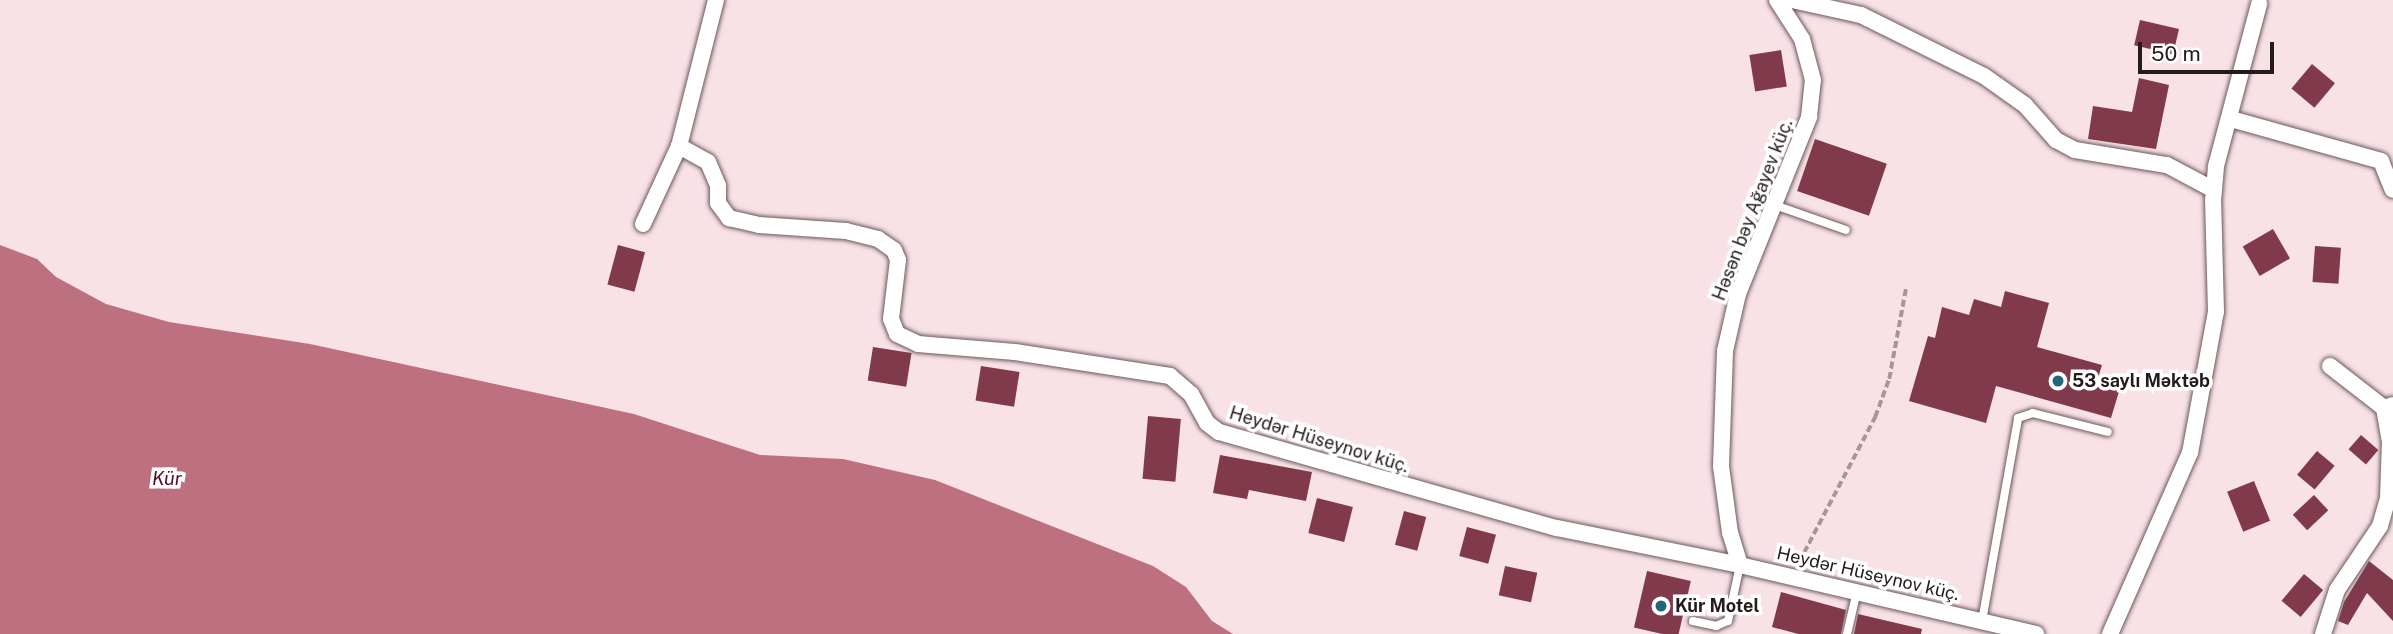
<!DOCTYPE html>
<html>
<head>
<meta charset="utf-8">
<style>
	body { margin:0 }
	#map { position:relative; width:2393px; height:634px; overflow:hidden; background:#f8e2e5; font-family:"Public Sans",sans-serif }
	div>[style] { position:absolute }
	.water>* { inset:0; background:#bc7080 }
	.building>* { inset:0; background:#803a4b; transform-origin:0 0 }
	.path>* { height:3.5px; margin-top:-1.75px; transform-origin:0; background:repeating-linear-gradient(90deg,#a69698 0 7px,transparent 0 10.5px) }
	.roads { filter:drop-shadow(0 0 2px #6b585c) drop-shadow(0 0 2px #6b585c) }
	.lane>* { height:8px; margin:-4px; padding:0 4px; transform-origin:4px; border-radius:4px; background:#fff }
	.street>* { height:16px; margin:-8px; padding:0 8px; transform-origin:8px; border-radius:8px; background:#fff }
	.dots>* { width:19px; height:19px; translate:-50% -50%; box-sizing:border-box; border:4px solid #fff; border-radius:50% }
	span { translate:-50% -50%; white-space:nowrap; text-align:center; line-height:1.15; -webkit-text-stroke:7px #fff; paint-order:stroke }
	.street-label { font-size:18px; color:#231b1c }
	.poi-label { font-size:18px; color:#231b1c; font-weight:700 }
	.left { translate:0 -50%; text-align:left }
	.water-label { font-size:19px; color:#540d25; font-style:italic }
	.scale { position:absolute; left:2138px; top:42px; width:136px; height:32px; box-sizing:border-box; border:4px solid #231b1c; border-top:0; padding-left:9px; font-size:21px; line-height:24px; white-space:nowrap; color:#231b1c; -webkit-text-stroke:5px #fff; paint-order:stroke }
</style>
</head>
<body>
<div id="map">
	<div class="water">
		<div style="clip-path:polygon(0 245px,37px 259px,56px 277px,106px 304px,169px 322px,310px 344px,634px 414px,760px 455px,843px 459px,935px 480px,1153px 566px,1186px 587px,1212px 621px,1233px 634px,0 634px)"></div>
	</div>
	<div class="building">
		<div style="left:2140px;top:20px;width:40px;height:26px;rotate:13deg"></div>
		<div style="left:1781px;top:50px;width:37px;height:32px;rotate:81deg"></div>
		<div style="left:2312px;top:64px;width:30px;height:32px;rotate:40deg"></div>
		<div style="clip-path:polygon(2139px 78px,2169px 85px,2156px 149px,2088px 139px,2093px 106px,2132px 112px)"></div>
		<div style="left:1815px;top:139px;width:76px;height:55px;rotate:19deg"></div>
		<div style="left:2273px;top:229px;width:34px;height:35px;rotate:60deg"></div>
		<div style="left:618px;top:245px;width:28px;height:41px;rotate:15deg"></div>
		<div style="left:2315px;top:246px;width:26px;height:36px;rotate:4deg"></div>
		<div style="clip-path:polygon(2005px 291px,2049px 303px,2037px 347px,2102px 365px,2098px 378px,2121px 385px,2111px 418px,1996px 386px,1986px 423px,1909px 401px,1928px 336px,1935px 338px,1942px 307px,1969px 315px,1974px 299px,2001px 307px)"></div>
		<div style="left:873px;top:347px;width:39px;height:34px;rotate:9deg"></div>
		<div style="left:981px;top:366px;width:39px;height:35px;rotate:9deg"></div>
		<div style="left:1148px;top:416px;width:33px;height:63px;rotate:5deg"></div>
		<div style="left:2361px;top:435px;width:23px;height:19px;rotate:41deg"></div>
		<div style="left:2317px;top:451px;width:23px;height:31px;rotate:40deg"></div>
		<div style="clip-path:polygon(1220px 455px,1312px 472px,1306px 501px,1249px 490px,1247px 499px,1213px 493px)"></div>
		<div style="left:2254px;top:481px;width:43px;height:29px;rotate:68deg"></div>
		<div style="left:2314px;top:495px;width:21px;height:29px;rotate:47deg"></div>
		<div style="left:1317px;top:498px;width:37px;height:36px;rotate:14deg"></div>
		<div style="left:1404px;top:511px;width:23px;height:35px;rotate:15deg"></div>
		<div style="left:1467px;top:527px;width:30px;height:30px;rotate:15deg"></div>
		<div style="clip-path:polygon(2369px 561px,2393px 580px,2393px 621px,2367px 593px,2348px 625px,2338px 621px,2344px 602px)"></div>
		<div style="left:1505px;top:566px;width:33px;height:30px;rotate:12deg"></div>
		<div style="left:1647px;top:571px;width:45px;height:58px;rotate:13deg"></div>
		<div style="left:2304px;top:574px;width:25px;height:35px;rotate:40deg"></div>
		<div style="clip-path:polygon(1781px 592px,1846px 610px,1841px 634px,1798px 634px,1772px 627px)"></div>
		<div style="clip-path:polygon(1858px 614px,1922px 629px,1921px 634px,1854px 634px)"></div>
	</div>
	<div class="path">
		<div style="left:1799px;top:562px;width:164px;rotate:-62.3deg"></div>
		<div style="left:1875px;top:417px;width:40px;rotate:-69.8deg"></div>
		<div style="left:1889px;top:379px;width:94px;rotate:-79.5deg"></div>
	</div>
	<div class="roads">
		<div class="lane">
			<div style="left:1775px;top:205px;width:75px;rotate:19.4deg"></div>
			<div style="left:1693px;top:621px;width:24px;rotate:12deg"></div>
			<div style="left:1716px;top:626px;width:13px;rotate:-23deg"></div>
			<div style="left:1728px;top:621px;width:57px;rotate:-77.9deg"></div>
			<div style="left:1982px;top:621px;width:206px;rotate:-79.9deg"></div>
			<div style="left:2018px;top:418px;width:16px;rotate:-18deg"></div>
			<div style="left:2033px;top:413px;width:77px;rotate:14.2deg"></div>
			<div style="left:1847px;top:634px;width:44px;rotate:-76.9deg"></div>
		</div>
		<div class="street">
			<div style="left:716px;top:0;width:151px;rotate:104.2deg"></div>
			<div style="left:679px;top:146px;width:33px;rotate:29deg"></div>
			<div style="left:708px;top:162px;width:26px;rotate:67deg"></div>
			<div style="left:718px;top:186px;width:17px;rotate:90deg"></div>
			<div style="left:718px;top:203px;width:19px;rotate:54deg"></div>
			<div style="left:729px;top:218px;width:31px;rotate:13deg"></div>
			<div style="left:759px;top:225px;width:87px;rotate:3.9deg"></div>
			<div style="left:846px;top:231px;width:33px;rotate:14deg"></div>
			<div style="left:878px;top:239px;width:19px;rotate:35deg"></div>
			<div style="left:894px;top:250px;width:11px;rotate:68deg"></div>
			<div style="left:898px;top:260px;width:59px;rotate:96.8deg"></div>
			<div style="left:891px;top:319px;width:16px;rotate:68deg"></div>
			<div style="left:897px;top:334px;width:23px;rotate:25deg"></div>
			<div style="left:918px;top:344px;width:97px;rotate:4.7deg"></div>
			<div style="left:1015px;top:352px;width:157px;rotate:8.8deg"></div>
			<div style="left:1170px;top:376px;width:28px;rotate:41deg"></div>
			<div style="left:1191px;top:394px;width:33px;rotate:61deg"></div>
			<div style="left:1207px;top:423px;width:15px;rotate:37deg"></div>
			<div style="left:1219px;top:432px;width:351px;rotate:15.9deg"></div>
			<div style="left:1557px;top:528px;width:187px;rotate:11.4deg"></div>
			<div style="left:1740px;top:565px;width:304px;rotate:13.1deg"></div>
			<div style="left:1792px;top:0;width:71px;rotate:12.3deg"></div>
			<div style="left:1861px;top:15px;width:137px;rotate:26.4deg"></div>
			<div style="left:1984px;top:76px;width:50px;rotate:35.3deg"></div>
			<div style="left:2025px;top:105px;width:47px;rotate:48.5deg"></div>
			<div style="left:2056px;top:140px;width:21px;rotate:28deg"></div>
			<div style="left:2075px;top:150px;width:93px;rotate:9.3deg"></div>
			<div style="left:2167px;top:165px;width:53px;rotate:28deg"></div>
			<div style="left:2231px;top:119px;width:156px;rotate:15.6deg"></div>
			<div style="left:2381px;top:161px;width:31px;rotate:68deg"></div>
			<div style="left:643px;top:224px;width:86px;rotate:-65.2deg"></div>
			<div style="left:2330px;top:366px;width:68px;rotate:37.9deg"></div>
			<div style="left:1740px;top:565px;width:34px;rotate:-107deg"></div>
			<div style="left:1730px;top:533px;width:68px;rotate:-97.7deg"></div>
			<div style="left:1721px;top:466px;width:115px;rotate:-88deg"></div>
			<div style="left:1725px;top:351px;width:58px;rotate:-77.2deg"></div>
			<div style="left:1738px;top:294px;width:191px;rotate:-68.1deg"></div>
			<div style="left:1809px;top:117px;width:37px;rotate:-84deg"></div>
			<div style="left:1813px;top:80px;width:42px;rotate:-105deg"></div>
			<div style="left:1802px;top:39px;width:46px;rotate:-122.7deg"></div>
			<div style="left:2110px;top:634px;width:198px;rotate:-66.2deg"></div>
			<div style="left:2190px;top:453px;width:143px;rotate:-79.6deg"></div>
			<div style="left:2216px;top:312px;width:111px;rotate:-91.5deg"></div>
			<div style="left:2213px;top:201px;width:35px;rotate:-85deg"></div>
			<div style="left:2216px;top:166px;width:168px;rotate:-75.1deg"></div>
			<div style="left:2323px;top:634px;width:46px;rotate:-72.3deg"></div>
			<div style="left:2337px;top:590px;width:77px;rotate:-56.1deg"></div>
			<div style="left:2380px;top:526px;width:29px;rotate:-74deg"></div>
			<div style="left:2388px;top:498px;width:56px;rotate:-88deg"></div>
			<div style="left:2390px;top:442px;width:35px;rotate:-100deg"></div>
			<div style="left:2384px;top:408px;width:9px;rotate:-18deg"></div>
		</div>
	</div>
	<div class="dots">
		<div style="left:2058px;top:381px;background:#226777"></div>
		<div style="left:1661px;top:606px;background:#226777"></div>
	</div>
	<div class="street-label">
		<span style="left:1753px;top:210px;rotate:-69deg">Həsən bəy Ağayev küç.</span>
		<span style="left:1319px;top:440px;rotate:17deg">Heydər Hüseynov küç.</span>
		<span style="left:1868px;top:574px;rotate:13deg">Heydər Hüseynov küç.</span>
	</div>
	<div class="poi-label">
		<span class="left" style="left:2072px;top:381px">53 saylı Məktəb</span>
		<span class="left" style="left:1675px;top:606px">Kür Motel</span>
	</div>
	<div class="water-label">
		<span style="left:167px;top:479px">Kür</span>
	</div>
	<div class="scale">50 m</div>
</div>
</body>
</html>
